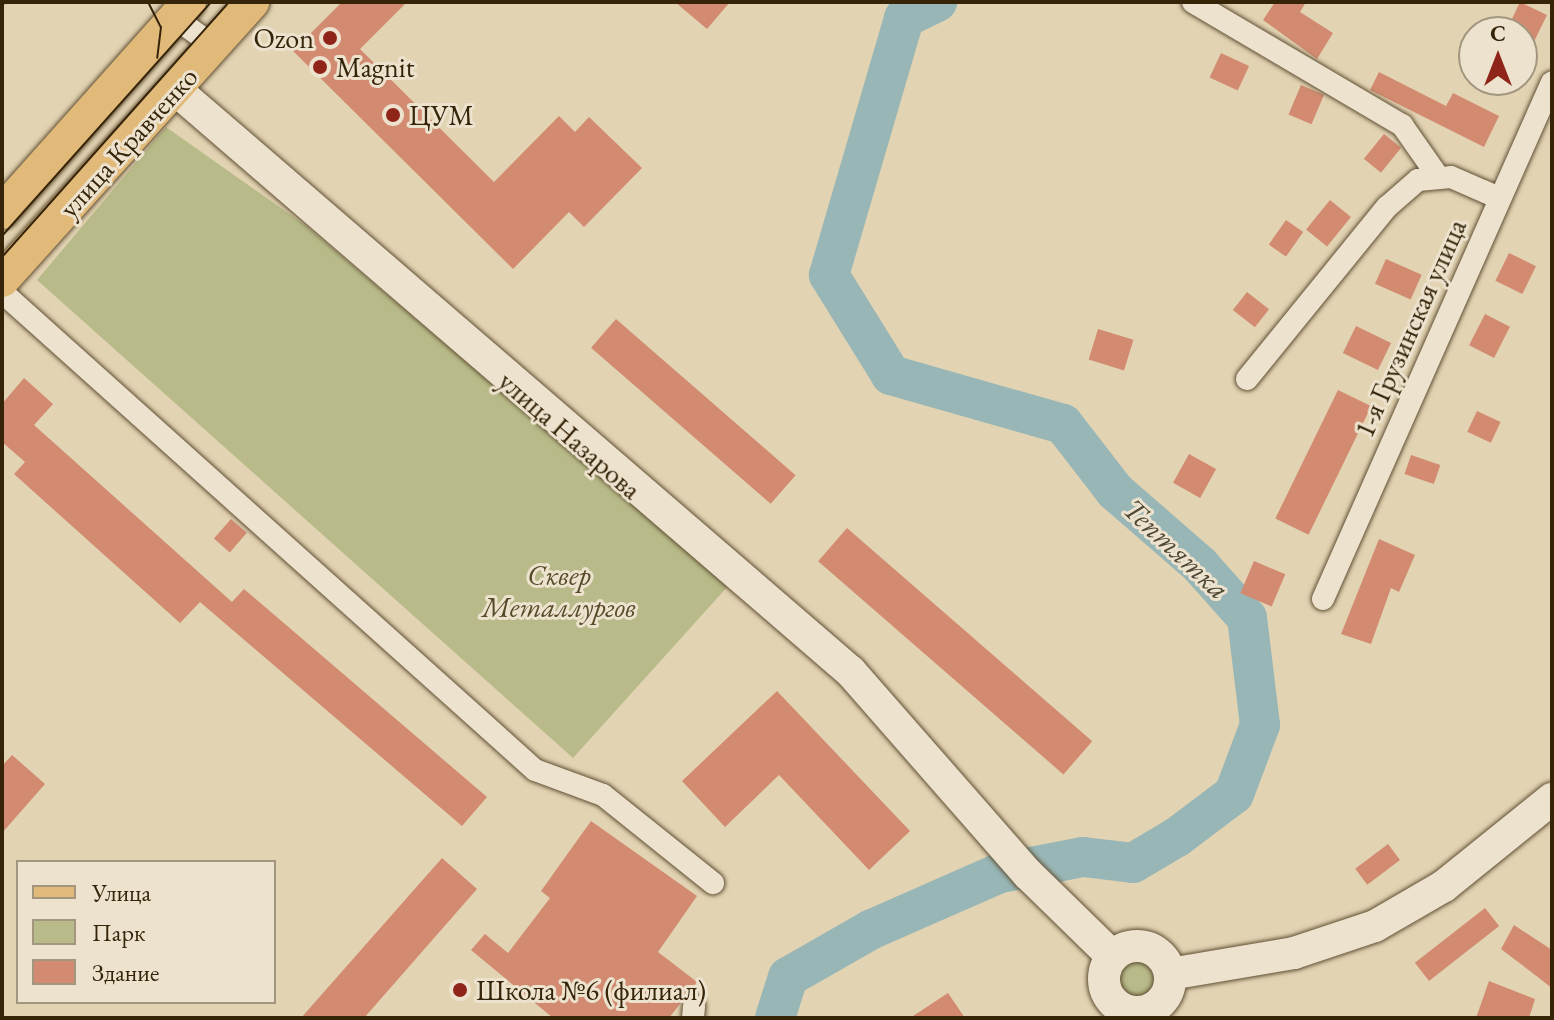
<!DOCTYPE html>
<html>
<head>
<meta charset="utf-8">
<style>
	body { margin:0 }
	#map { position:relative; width:1554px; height:1020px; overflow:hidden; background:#e2d3b3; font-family:"EB Garamond",serif }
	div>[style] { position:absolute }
	.green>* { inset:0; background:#b8bb89 }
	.round { border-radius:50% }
	.river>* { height:40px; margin:-20px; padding:0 20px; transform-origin:20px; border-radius:20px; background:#98b6b6 }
	.building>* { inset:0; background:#d28b70; transform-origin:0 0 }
	.roads { filter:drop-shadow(0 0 2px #615034) drop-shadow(0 0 2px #615034) }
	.minor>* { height:22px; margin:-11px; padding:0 11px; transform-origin:11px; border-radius:11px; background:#ece2ce }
	.secondary>* { height:32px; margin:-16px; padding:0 16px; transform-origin:16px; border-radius:16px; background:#ece2ce }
	.secondary>.ring { margin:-16px; padding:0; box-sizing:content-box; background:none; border:32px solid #ece2ce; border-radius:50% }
	.primary>* { height:34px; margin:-17px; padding:0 17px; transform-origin:17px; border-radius:17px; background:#e1ba7a }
	.tram>* { height:2px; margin:-1px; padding:0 1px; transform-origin:1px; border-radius:1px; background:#362409 }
	.dots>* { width:22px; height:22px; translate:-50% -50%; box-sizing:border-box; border:4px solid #ece2ce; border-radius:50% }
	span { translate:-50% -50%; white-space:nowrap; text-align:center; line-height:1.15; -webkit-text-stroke:6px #ece2ce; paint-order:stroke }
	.poi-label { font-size:28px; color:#362409 }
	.right { translate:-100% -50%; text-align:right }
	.left { translate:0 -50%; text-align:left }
	.street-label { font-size:28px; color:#362409 }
	.park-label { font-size:28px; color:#564a29; font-style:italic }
	.water-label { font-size:30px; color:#4e4834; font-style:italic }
	.frame { position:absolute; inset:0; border:4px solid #362409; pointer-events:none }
	.legend { position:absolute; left:16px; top:860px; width:260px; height:144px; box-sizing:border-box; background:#ece2ce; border:2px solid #a3967f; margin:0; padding:10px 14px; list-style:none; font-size:24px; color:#362409 }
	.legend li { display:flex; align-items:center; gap:16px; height:40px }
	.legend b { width:40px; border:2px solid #a3967f }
	.north { position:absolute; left:1458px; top:16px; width:80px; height:80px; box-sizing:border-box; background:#ece2ce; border:2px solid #a3967f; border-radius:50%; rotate:0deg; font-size:22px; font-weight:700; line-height:32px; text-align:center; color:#362409 }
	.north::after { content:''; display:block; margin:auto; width:28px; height:36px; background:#8f2418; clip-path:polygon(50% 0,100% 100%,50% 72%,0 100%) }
</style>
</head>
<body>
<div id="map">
	<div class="green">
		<div style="clip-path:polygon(166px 127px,305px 225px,729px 585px,573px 758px,37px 280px)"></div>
		<div class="round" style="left:1110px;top:959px;width:44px;height:44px"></div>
	</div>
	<div class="river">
		<div style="left:775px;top:1018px;width:43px;rotate:-72.4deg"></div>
		<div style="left:788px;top:977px;width:95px;rotate:-29.8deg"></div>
		<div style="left:870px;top:930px;width:142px;rotate:-23.7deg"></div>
		<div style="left:1000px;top:873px;width:85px;rotate:-10.9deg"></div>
		<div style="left:1083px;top:857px;width:50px;rotate:6.8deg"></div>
		<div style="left:1133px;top:863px;width:51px;rotate:-30.6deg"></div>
		<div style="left:1177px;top:837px;width:71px;rotate:-37deg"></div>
		<div style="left:1234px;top:794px;width:74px;rotate:-69.4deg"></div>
		<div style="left:1260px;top:725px;width:108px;rotate:-96.9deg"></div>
		<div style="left:1247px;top:618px;width:71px;rotate:-131.6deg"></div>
		<div style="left:1200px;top:565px;width:113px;rotate:-139deg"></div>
		<div style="left:1115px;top:491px;width:85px;rotate:-127.8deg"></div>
		<div style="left:1063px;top:424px;width:179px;rotate:-164.1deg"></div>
		<div style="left:891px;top:375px;width:118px;rotate:-121.8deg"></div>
		<div style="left:829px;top:275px;width:268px;rotate:-73.7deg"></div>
		<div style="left:904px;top:18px;width:37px;rotate:-26deg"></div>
	</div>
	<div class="building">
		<div style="clip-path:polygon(342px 2px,407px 2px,360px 49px,494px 182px,559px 116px,575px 132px,589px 117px,642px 168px,584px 227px,569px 212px,513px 269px,293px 51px)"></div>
		<div style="clip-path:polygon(675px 2px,730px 2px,707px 29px)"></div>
		<div style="clip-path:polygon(1275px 2px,1306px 2px,1300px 12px,1333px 33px,1317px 59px,1263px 20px)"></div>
		<div style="clip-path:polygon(1520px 2px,1547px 15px,1522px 66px,1522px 26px,1511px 21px)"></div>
		<div style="left:1221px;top:53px;width:31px;height:27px;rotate:25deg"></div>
		<div style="clip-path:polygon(1379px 72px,1446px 106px,1453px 93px,1499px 116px,1484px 147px,1370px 90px)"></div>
		<div style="left:1301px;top:85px;width:25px;height:32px;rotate:23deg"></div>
		<div style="left:1384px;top:134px;width:22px;height:32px;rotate:39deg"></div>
		<div style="left:1330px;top:200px;width:27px;height:38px;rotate:39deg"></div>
		<div style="left:1286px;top:220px;width:21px;height:30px;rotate:35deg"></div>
		<div style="left:1509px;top:253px;width:30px;height:31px;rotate:26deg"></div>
		<div style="left:1386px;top:259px;width:39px;height:27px;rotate:24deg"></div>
		<div style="left:1247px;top:292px;width:28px;height:23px;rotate:38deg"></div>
		<div style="left:1485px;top:314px;width:28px;height:35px;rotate:27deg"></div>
		<div style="left:616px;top:319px;width:238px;height:38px;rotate:41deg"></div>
		<div style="left:1356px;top:326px;width:39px;height:30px;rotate:26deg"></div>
		<div style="left:1098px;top:329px;width:37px;height:32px;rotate:17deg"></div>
		<div style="clip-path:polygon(24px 378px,53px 404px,34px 425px,232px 602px,244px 589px,487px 797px,462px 826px,200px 602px,180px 623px,14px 474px,25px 462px,2px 442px,2px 404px)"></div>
		<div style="left:1338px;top:390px;width:37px;height:143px;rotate:26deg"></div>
		<div style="left:1477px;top:411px;width:26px;height:23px;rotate:25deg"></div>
		<div style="left:1189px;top:454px;width:31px;height:33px;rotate:29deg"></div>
		<div style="left:1411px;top:455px;width:31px;height:20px;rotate:19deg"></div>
		<div style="left:231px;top:519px;width:21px;height:26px;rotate:41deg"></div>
		<div style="left:847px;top:528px;width:325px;height:44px;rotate:41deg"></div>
		<div style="clip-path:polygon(1379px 539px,1415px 555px,1399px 592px,1391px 588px,1371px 644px,1341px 634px)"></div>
		<div style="left:1254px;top:561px;width:34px;height:35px;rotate:23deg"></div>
		<div style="clip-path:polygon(777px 691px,910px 831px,869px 870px,779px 775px,725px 827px,682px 781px)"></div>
		<div style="clip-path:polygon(12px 755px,45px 784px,2px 833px,2px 766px)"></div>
		<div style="clip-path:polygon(591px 821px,697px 896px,658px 952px,697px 982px,669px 1018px,553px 1018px,471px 950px,485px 934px,508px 953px,550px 898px,541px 891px)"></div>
		<div style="left:1388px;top:844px;width:20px;height:41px;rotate:53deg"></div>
		<div style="clip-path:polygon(442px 858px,477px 889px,364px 1018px,301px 1018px)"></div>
		<div style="left:1485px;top:908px;width:23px;height:89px;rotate:52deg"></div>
		<div style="clip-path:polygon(1514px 925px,1552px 950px,1552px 988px,1501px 949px)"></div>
		<div style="clip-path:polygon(1489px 981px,1535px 999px,1529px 1018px,1476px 1018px)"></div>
		<div style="clip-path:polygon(948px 993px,965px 1018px,910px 1018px)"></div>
	</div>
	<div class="roads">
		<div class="minor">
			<div style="left:1193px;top:2px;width:243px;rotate:30.5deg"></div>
			<div style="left:1402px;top:125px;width:61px;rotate:55deg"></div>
			<div style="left:175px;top:18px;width:48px;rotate:35.7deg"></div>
			<div style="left:2px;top:292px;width:716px;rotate:41.89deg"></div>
			<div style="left:535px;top:770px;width:72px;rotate:20.2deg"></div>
			<div style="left:603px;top:795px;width:141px;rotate:38.7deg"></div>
			<div style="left:1247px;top:379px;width:222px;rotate:-50.9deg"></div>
			<div style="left:1387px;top:207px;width:41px;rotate:-41.1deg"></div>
			<div style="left:1418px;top:180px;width:33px;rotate:-5deg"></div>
			<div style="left:1451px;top:177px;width:52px;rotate:23.6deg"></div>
			<div style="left:1323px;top:599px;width:565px;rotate:-66.11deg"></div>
			<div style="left:693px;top:1018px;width:12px;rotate:-85deg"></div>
		</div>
		<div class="secondary">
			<div style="left:176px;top:90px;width:891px;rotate:40.77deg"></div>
			<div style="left:851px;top:672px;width:269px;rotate:48.8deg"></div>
			<div style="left:1028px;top:874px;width:117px;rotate:44.3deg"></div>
			<div class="ring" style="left:1104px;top:946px;width:34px;height:34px"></div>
			<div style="left:1170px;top:974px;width:126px;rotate:-9.6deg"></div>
			<div style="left:1294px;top:953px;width:85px;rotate:-18.4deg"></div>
			<div style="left:1375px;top:926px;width:80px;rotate:-30.1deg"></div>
			<div style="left:1444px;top:886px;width:139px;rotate:-38.9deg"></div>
		</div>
		<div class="primary">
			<div style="left:2px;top:212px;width:281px;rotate:-48.3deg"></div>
			<div style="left:2px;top:280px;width:374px;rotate:-48deg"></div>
		</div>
	</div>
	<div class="tram">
		<div style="left:148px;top:2px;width:28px;rotate:63deg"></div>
		<div style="left:161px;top:27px;width:31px;rotate:97deg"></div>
		<div style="left:2px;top:6px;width:5px;rotate:-53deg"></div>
		<div style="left:2px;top:236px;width:314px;rotate:-48.2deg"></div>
		<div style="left:2px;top:257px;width:341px;rotate:-48.3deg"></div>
	</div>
	<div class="dots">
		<div style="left:330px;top:38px;background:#8f2418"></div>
		<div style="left:320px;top:67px;background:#8f2418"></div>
		<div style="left:393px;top:115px;background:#8f2418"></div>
		<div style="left:460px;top:990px;background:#8f2418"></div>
	</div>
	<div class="poi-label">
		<span class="right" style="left:314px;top:38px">Ozon</span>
		<span class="left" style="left:336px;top:67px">Magnit</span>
		<span class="left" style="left:409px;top:115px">ЦУМ</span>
		<span class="left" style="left:476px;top:990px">Школа №6 (филиал)</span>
	</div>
	<div class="street-label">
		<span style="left:128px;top:142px;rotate:-48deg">улица Кравченко</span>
		<span style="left:1410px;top:328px;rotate:-66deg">1-я Грузинская улица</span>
		<span style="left:570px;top:435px;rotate:41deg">улица Назарова</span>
	</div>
	<div class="park-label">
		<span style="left:559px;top:591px">Сквер<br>Металлургов</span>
	</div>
	<div class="water-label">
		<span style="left:1176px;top:549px;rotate:43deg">Тептятка</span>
	</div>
	<div class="frame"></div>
	<ul class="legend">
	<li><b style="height:10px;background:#e1ba7a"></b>Улица</li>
	<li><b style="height:22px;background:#b8bb89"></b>Парк</li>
	<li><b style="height:22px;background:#d28b70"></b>Здание</li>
	</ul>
	<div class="north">С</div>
</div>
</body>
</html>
